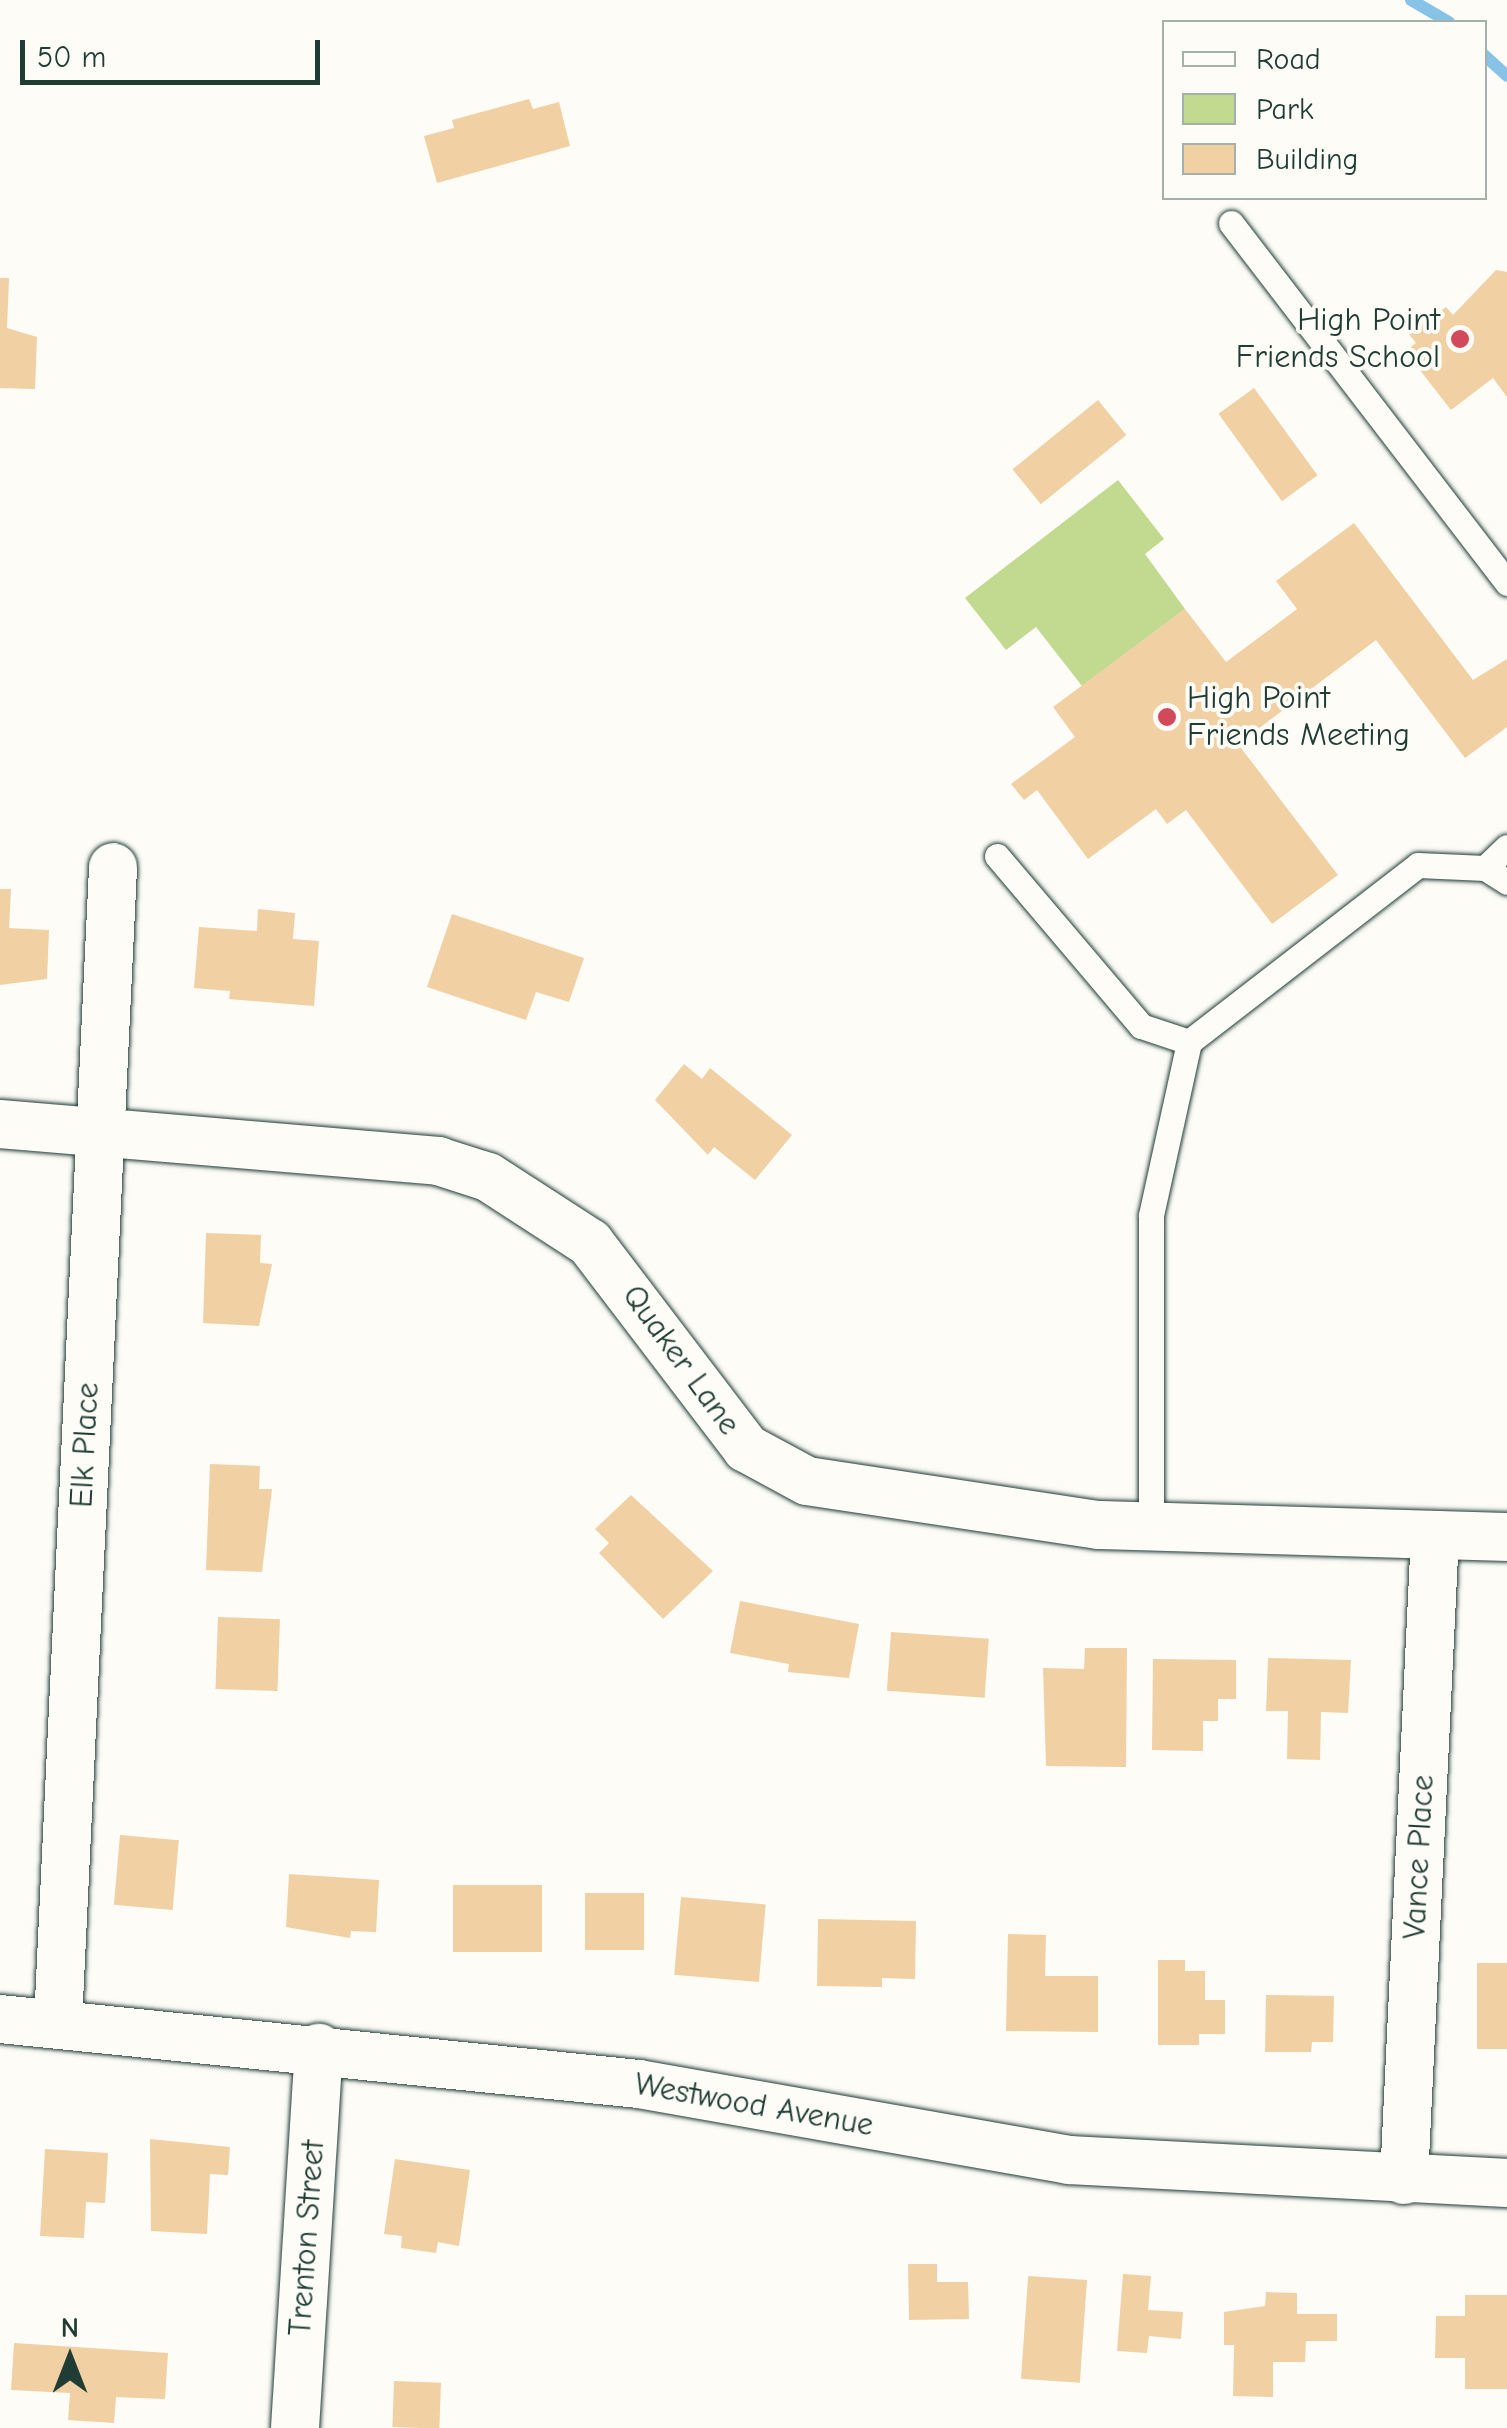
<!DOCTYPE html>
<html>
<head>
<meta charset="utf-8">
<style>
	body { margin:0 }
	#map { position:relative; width:1507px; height:2428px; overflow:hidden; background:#fdfcf7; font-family:"Comic Neue",sans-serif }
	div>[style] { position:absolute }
	.green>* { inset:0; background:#c2d990 }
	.stream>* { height:12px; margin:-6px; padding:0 6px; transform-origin:6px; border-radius:6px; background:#86c3e6 }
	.building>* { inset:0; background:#f1d0a3; transform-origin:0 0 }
	.roads { filter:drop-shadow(0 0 2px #1f3d34) drop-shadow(0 0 2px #1f3d34) }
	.lane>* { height:25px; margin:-12.5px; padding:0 12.5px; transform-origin:12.5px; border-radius:12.5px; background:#fdfcf7 }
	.street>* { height:48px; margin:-24px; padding:0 24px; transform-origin:24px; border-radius:24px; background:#fdfcf7 }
	.dots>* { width:28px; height:28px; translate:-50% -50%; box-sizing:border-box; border:5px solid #fdfcf7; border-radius:50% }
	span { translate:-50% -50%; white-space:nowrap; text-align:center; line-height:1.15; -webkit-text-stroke:8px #fdfcf7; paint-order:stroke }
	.poi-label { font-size:32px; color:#1f3d34 }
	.right { translate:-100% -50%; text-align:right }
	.left { translate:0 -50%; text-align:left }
	.street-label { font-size:32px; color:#1f3d34 }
	.legend { position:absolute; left:1162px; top:20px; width:325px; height:180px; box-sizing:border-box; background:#fdfcf7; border:2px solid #a4b0a9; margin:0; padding:12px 18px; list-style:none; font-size:30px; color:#1f3d34 }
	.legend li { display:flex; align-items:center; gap:20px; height:50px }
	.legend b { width:50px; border:2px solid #a4b0a9 }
	.north { position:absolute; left:20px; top:2308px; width:100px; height:100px; -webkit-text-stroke:8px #fdfcf7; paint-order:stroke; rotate:0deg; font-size:28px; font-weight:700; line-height:40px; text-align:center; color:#1f3d34 }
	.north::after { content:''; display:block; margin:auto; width:35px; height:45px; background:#1f3d34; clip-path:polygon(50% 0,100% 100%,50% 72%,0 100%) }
	.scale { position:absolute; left:20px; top:40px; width:300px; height:45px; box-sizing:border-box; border:5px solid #1f3d34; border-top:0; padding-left:12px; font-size:30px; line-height:35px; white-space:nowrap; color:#1f3d34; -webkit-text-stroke:8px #fdfcf7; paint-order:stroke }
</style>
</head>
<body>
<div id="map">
	<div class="green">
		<div style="clip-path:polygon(1118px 480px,1164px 539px,1145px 554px,1185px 609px,1082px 686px,1036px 627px,1006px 650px,965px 598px)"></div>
	</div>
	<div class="stream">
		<div style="left:1411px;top:0;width:44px;rotate:30.1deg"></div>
		<div style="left:1484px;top:55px;width:31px;rotate:42deg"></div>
	</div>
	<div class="building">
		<div style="clip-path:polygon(529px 99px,533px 109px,559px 102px,570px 146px,437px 183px,424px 136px,454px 128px,452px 120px)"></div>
		<div style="clip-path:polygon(1496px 270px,1507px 272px,1507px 397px,1493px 378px,1451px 410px,1405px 351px,1416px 343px,1409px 334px,1446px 307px,1453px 315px)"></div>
		<div style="clip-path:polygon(0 278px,9px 278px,7px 328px,37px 337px,35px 389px,0 388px)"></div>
		<div style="left:1254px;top:388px;width:108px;height:44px;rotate:54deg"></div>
		<div style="left:1098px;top:400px;width:45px;height:110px;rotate:51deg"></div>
		<div style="clip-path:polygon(1354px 523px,1473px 680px,1507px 659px,1507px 727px,1465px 758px,1376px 640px,1238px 744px,1338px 875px,1272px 924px,1186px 810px,1167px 824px,1156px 809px,1088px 859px,1037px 790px,1024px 800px,1011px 784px,1075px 737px,1053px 707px,1185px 609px,1226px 662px,1297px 609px,1276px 581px)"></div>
		<div style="clip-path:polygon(0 889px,11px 889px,9px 928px,49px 930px,47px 979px,0 985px)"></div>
		<div style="clip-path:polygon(258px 909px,295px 913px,293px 939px,319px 941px,314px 1006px,229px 999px,230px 991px,194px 988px,199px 927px,257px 931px)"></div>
		<div style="clip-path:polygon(452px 914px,584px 958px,569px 1002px,536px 992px,526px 1020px,427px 987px)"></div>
		<div style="clip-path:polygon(684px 1064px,702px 1079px,710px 1068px,792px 1135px,755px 1180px,714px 1147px,708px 1155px,655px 1100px)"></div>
		<div style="clip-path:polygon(206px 1233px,261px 1235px,260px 1263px,272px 1264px,259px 1326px,203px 1323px)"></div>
		<div style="clip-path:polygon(210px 1464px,260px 1466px,259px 1489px,272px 1489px,262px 1572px,206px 1570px)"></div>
		<div style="clip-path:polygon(631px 1495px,713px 1571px,663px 1619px,599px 1553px,609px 1543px,595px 1529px)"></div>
		<div style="clip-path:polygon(740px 1601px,859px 1624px,849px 1678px,788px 1672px,789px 1664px,730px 1653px)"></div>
		<div style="left:218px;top:1617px;width:62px;height:72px;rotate:2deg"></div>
		<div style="left:891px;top:1632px;width:98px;height:59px;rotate:4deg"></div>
		<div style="clip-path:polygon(1085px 1648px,1127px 1648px,1126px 1767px,1046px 1766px,1043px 1668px,1084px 1669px)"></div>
		<div style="clip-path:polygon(1268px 1658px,1351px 1660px,1348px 1713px,1321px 1712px,1320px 1760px,1287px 1759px,1288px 1711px,1266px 1711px)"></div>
		<div style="clip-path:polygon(1153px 1659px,1236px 1660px,1236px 1699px,1218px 1699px,1218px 1721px,1203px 1721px,1203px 1751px,1152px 1750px)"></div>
		<div style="left:120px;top:1835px;width:59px;height:70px;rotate:5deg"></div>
		<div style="clip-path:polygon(289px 1874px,379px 1880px,376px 1932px,351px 1931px,350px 1938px,286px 1927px)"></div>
		<div style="left:542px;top:1885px;width:67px;height:89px;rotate:90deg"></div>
		<div style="left:585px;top:1893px;width:59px;height:57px"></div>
		<div style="left:681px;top:1897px;width:85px;height:78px;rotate:5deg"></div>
		<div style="clip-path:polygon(818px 1919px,916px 1921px,915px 1979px,882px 1978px,882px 1987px,817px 1986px)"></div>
		<div style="clip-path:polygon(1008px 1934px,1046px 1935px,1045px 1976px,1098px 1976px,1098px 2032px,1006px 2031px)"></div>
		<div style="clip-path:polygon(1158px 1960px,1185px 1960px,1185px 1971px,1205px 1971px,1205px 2000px,1225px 2000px,1225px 2034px,1199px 2034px,1199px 2045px,1158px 2045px)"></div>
		<div style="left:1477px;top:1963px;width:30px;height:86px"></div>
		<div style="clip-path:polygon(1266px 1995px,1334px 1996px,1333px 2042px,1312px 2042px,1311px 2052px,1265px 2052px)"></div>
		<div style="clip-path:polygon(150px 2139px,230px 2147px,228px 2175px,210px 2174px,207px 2234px,151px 2231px)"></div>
		<div style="clip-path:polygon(45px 2149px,108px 2153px,105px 2203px,86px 2202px,84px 2238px,40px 2236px)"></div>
		<div style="clip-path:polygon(395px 2159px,470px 2170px,459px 2246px,438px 2242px,436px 2253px,401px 2248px,402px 2236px,384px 2234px)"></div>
		<div style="clip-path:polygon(908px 2264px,937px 2264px,937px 2282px,968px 2282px,969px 2319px,909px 2320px)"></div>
		<div style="clip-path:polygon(1123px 2274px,1151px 2276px,1148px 2310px,1183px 2312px,1181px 2339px,1149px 2336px,1147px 2353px,1117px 2351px)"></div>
		<div style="left:1087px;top:2280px;width:103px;height:59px;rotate:94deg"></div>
		<div style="clip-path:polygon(1266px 2292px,1297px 2293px,1297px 2314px,1337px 2314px,1337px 2341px,1306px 2341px,1305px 2362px,1273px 2362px,1273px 2397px,1233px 2396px,1234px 2345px,1224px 2345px,1224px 2312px,1265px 2306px)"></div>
		<div style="clip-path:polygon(1465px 2295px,1507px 2295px,1507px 2389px,1465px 2389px,1465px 2358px,1435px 2358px,1436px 2316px,1465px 2316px)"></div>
		<div style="clip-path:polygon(14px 2343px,168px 2353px,165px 2399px,116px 2397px,114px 2423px,68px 2420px,70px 2393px,11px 2390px)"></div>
		<div style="left:394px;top:2381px;width:47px;height:46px;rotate:2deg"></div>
	</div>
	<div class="roads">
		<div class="lane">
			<div style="left:1231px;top:223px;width:454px;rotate:52.5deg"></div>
			<div style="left:997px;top:856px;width:223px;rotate:49.7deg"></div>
			<div style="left:1141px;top:1026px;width:51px;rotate:18.4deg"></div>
			<div style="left:1485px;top:868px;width:30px;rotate:-44deg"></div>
			<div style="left:1151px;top:1527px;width:312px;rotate:-90deg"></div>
			<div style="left:1151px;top:1215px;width:177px;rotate:-77.6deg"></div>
			<div style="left:1189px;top:1042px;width:289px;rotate:-37.7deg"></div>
			<div style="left:1418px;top:865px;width:67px;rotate:2.6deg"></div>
			<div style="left:1485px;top:868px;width:26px;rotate:32deg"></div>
		</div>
		<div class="street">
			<div style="left:0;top:1124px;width:440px;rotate:4.8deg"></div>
			<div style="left:438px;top:1161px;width:52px;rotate:17.7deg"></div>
			<div style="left:488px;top:1177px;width:121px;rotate:32.9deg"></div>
			<div style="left:590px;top:1243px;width:258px;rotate:52.7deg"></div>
			<div style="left:746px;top:1448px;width:69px;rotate:28.4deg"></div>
			<div style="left:807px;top:1481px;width:295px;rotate:8.6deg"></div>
			<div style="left:1099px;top:1525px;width:408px;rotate:1.7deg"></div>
			<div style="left:0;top:2019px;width:642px;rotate:5.81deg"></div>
			<div style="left:639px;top:2084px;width:437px;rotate:10deg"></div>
			<div style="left:1069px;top:2160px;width:439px;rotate:3deg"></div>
			<div style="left:58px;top:2022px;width:1156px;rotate:-87.27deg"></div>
			<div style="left:1404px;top:2180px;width:646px;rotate:-87.25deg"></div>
			<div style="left:295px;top:2428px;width:381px;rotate:-86.4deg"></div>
		</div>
	</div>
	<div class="dots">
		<div style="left:1460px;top:339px;background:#d1495b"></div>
		<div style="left:1167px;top:717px;background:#d1495b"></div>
	</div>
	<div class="poi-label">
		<span class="right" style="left:1440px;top:339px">High Point<br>Friends School</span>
		<span class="left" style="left:1187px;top:717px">High Point<br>Friends Meeting</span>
	</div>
	<div class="street-label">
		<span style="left:681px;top:1360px;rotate:54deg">Quaker Lane</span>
		<span style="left:85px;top:1445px;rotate:-87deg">Elk Place</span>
		<span style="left:1419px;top:1857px;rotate:-87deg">Vance Place</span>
		<span style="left:754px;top:2105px;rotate:10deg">Westwood Avenue</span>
		<span style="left:307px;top:2238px;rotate:-86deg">Trenton Street</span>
	</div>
	<ul class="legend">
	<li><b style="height:12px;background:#fdfcf7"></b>Road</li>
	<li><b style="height:28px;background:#c2d990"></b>Park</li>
	<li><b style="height:28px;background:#f1d0a3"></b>Building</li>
	</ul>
	<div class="north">N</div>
	<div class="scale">50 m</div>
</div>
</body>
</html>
